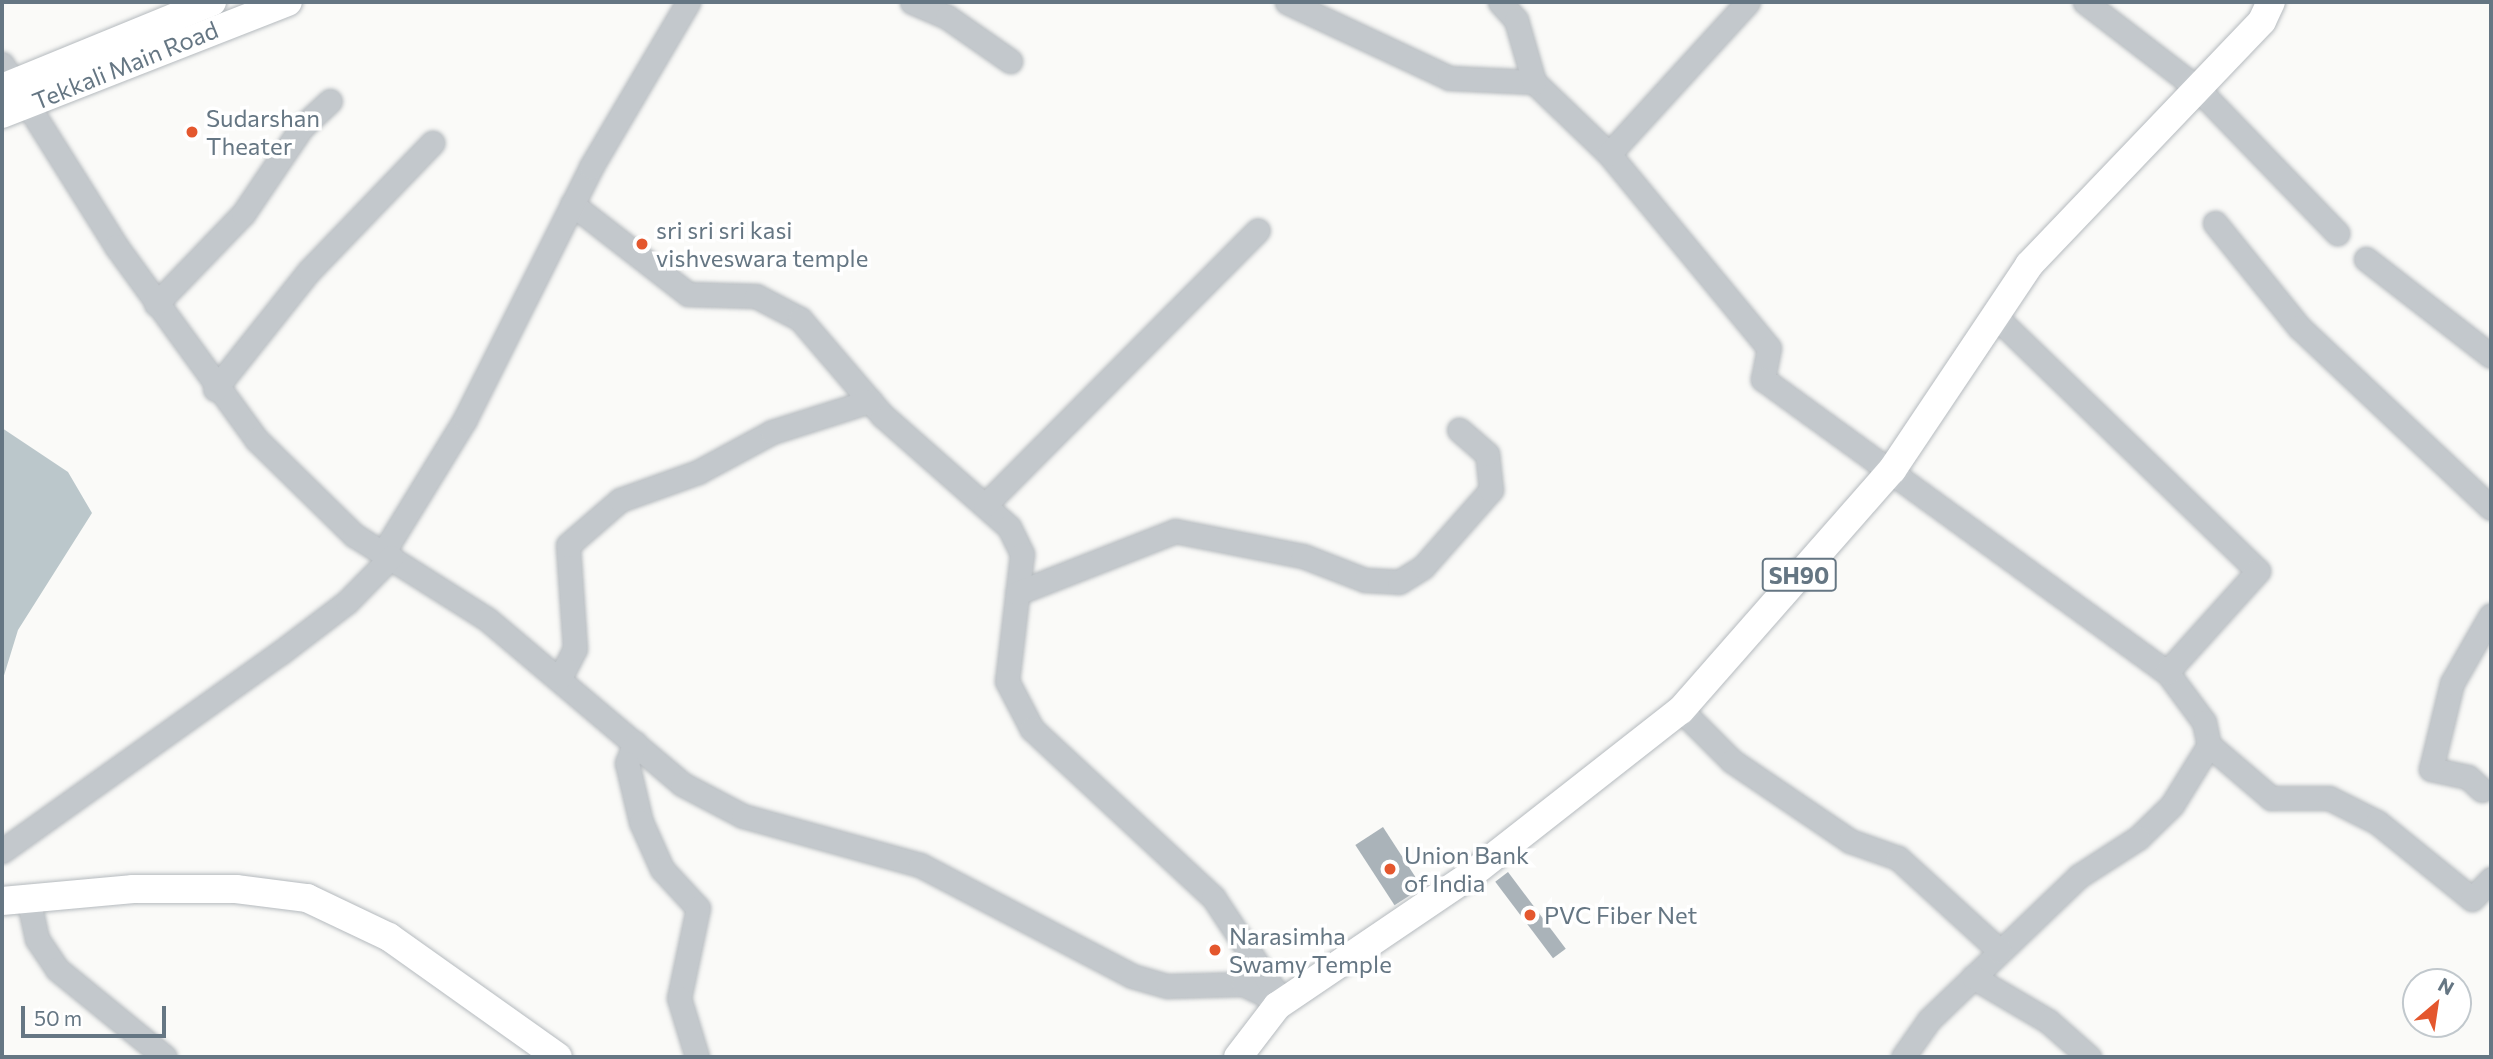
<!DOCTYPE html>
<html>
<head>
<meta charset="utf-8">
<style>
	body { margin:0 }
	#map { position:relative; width:2493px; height:1059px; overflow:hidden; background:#fafaf8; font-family:Commissioner,sans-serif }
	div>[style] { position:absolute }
	.water>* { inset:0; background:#bbc7cb }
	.building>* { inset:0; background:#aab3b9; transform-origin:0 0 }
	.roads { filter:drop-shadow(0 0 2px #b5babe) drop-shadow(0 0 2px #b5babe) }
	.minor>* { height:23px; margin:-11.5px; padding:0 11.5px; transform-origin:11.5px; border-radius:11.5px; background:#c3c8cc }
	.major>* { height:28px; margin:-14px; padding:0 14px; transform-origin:14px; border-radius:14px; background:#fff }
	.dots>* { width:19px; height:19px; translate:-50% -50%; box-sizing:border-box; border:4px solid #fff; border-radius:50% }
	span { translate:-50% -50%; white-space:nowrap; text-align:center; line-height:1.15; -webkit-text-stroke:7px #fff; paint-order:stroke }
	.shield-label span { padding:2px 5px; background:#fff; border:2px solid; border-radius:5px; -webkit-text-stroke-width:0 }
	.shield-label { font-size:23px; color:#657683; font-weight:700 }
	.street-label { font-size:24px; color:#657683 }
	.poi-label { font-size:24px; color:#657683 }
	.left { translate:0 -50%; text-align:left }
	.frame { position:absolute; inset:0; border:4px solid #657683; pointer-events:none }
	.north { position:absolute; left:2402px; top:968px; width:70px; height:70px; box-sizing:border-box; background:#fff; border:2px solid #c1c8cd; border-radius:50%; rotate:29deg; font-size:19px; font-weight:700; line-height:28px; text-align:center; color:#657683 }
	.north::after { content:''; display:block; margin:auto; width:24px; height:32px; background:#e4572e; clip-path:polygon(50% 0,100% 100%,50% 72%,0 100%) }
	.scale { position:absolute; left:21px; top:1006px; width:145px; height:32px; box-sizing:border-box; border:4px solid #657683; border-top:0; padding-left:9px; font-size:21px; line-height:24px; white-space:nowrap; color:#657683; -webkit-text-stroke:5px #fff; paint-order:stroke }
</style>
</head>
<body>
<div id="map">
	<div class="water">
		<div style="clip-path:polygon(2px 428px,68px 472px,92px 513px,18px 630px,2px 682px)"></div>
	</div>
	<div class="building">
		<div style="left:1383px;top:827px;width:72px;height:33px;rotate:57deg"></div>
		<div style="left:1508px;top:872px;width:96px;height:16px;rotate:53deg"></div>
	</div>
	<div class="roads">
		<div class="minor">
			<div style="left:912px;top:2px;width:38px;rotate:23deg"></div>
			<div style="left:947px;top:17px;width:77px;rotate:34.9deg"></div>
			<div style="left:1287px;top:2px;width:179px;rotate:25.1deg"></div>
			<div style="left:1449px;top:78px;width:85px;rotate:2.7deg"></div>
			<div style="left:1534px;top:82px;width:104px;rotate:43.8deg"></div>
			<div style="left:1609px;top:154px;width:251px;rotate:50.5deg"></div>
			<div style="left:1769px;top:348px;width:32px;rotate:101deg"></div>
			<div style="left:1763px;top:379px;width:499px;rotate:36deg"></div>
			<div style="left:2167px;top:672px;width:62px;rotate:53.5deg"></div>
			<div style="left:2204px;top:722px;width:24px;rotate:78deg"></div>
			<div style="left:2209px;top:745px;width:70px;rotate:121.7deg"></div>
			<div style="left:2172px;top:805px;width:47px;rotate:135.9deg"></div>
			<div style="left:2138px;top:838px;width:70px;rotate:147.2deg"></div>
			<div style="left:2079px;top:876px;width:208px;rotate:136.2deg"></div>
			<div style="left:1929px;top:1020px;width:45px;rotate:125.1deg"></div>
			<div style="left:1500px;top:2px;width:24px;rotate:48deg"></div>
			<div style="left:1516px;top:20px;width:65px;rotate:73.8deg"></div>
			<div style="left:2085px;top:2px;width:141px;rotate:37.5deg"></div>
			<div style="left:2197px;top:88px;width:202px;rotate:46deg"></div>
			<div style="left:2px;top:64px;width:215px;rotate:57.9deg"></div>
			<div style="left:116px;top:246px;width:240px;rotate:54deg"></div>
			<div style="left:257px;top:440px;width:136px;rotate:44.4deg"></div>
			<div style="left:354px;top:535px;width:157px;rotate:32.3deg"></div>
			<div style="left:487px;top:619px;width:255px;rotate:40.2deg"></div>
			<div style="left:682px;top:784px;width:69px;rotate:27.7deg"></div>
			<div style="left:743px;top:816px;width:184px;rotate:15.5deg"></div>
			<div style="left:920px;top:865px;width:239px;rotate:27.6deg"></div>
			<div style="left:1132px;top:976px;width:37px;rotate:16deg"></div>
			<div style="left:1168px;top:986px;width:75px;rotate:-1.5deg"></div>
			<div style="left:1243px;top:984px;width:44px;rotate:25.4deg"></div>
			<div style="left:1609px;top:154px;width:206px;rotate:-47.6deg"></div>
			<div style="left:572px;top:204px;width:147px;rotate:37.8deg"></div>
			<div style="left:688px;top:294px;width:68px;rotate:1.7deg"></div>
			<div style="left:756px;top:296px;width:50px;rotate:27.6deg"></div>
			<div style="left:800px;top:319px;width:126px;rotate:49.5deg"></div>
			<div style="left:882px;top:415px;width:169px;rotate:41.4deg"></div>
			<div style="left:1009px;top:527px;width:30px;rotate:64deg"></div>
			<div style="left:1022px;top:554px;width:128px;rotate:96.7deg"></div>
			<div style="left:1007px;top:681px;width:54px;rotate:62.5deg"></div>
			<div style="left:1032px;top:729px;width:247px;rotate:42.9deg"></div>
			<div style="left:1213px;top:897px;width:123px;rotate:56.6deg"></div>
			<div style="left:2215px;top:223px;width:134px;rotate:51.1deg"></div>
			<div style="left:2299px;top:327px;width:264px;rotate:43.3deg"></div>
			<div style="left:2366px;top:259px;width:158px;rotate:37.8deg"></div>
			<div style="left:156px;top:304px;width:125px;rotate:-46deg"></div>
			<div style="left:243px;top:214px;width:105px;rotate:-55.9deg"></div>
			<div style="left:302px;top:127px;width:38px;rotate:-43deg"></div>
			<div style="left:1995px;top:316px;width:366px;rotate:44.1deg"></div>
			<div style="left:2258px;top:571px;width:136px;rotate:132deg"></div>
			<div style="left:215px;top:389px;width:151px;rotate:-51.5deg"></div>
			<div style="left:309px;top:271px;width:178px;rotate:-46.1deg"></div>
			<div style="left:985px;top:505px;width:387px;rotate:-45.2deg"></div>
			<div style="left:383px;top:553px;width:157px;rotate:-58.5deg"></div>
			<div style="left:465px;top:419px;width:282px;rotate:-63.4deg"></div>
			<div style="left:591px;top:167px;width:191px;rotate:-59.5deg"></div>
			<div style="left:1017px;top:593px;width:170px;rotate:-21.4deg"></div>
			<div style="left:1175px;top:531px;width:130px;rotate:11.1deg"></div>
			<div style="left:1303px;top:556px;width:66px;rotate:21.2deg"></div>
			<div style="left:1365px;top:580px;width:34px;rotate:3deg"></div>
			<div style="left:1399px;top:582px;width:28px;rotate:-32deg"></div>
			<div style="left:1423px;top:567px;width:103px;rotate:-48.6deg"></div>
			<div style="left:1491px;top:490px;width:36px;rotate:-96deg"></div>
			<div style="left:1487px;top:454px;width:37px;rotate:-139deg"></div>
			<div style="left:561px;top:676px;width:30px;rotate:-63deg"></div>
			<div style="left:575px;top:649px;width:104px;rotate:-93.9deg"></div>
			<div style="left:568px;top:545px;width:69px;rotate:-40.9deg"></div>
			<div style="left:620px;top:500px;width:83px;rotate:-19.7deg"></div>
			<div style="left:698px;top:472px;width:84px;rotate:-28.4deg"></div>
			<div style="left:772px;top:432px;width:103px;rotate:-17.6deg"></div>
			<div style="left:1681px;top:710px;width:72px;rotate:45deg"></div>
			<div style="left:1732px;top:761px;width:143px;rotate:34.1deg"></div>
			<div style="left:1850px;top:841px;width:51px;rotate:19.5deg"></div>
			<div style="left:1898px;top:858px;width:138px;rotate:42.4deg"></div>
			<div style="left:635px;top:743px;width:22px;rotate:112deg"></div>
			<div style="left:627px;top:763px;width:61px;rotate:76.7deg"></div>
			<div style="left:641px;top:822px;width:51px;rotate:65.9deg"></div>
			<div style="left:662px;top:869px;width:53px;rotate:47.3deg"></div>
			<div style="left:698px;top:908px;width:92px;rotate:101.9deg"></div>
			<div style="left:679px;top:998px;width:62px;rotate:73deg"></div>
			<div style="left:2209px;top:745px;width:82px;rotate:40.5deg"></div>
			<div style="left:2271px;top:798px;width:58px"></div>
			<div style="left:2329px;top:798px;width:54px;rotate:26.6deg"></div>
			<div style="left:2377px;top:822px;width:122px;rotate:39deg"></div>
			<div style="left:2472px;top:899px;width:28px;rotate:-46deg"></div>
			<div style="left:2482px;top:790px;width:19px;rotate:-137deg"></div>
			<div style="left:2468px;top:777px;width:38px;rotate:-168deg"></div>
			<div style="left:2431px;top:769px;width:89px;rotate:-76.3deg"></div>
			<div style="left:2452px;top:683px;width:78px;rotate:-60.2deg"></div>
			<div style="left:2px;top:851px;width:341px;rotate:-35.5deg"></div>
			<div style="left:280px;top:653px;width:84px;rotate:-37.3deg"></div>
			<div style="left:347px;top:602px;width:63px;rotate:-45.6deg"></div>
			<div style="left:28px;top:898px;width:42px;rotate:77.6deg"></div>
			<div style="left:37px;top:939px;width:36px;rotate:56deg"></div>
			<div style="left:57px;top:969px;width:139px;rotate:39.2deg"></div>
			<div style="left:1973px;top:977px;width:87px;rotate:30.4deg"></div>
			<div style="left:2048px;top:1021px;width:55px;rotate:41.3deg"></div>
		</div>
		<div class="major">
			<div style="left:2px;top:88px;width:227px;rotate:-22.3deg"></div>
			<div style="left:2px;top:114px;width:307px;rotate:-21.4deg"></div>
			<div style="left:2px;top:901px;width:132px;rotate:-5.2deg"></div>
			<div style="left:133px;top:889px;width:103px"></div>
			<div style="left:236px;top:889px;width:72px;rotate:7.2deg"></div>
			<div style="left:307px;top:898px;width:91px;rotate:25.4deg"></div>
			<div style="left:389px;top:937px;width:207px;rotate:35.4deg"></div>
			<div style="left:1238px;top:1057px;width:64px;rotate:-52.6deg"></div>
			<div style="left:1277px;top:1006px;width:232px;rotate:-34.1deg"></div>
			<div style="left:1469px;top:876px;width:269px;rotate:-38.1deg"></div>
			<div style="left:1681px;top:710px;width:320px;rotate:-48.7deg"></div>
			<div style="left:1892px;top:470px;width:247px;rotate:-56.2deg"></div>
			<div style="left:2029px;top:265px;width:337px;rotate:-46.3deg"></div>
			<div style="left:2262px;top:21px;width:21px;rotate:-65deg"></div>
		</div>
	</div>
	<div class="dots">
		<div style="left:192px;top:132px;background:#e4572e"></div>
		<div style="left:642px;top:244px;background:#e4572e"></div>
		<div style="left:1390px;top:869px;background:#e4572e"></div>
		<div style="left:1530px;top:915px;background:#e4572e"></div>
		<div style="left:1215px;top:950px;background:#e4572e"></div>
	</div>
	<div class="shield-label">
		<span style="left:1799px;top:575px">SH90</span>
	</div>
	<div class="street-label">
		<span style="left:125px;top:65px;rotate:-22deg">Tekkali Main Road</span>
	</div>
	<div class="poi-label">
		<span class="left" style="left:206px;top:132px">Sudarshan<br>Theater</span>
		<span class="left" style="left:656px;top:244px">sri sri sri kasi<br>vishveswara temple</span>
		<span class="left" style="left:1404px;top:869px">Union Bank<br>of India</span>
		<span class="left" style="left:1544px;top:915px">PVC Fiber Net</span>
		<span class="left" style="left:1229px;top:950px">Narasimha<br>Swamy Temple</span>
	</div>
	<div class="frame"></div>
	<div class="north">N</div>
	<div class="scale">50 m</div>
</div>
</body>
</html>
